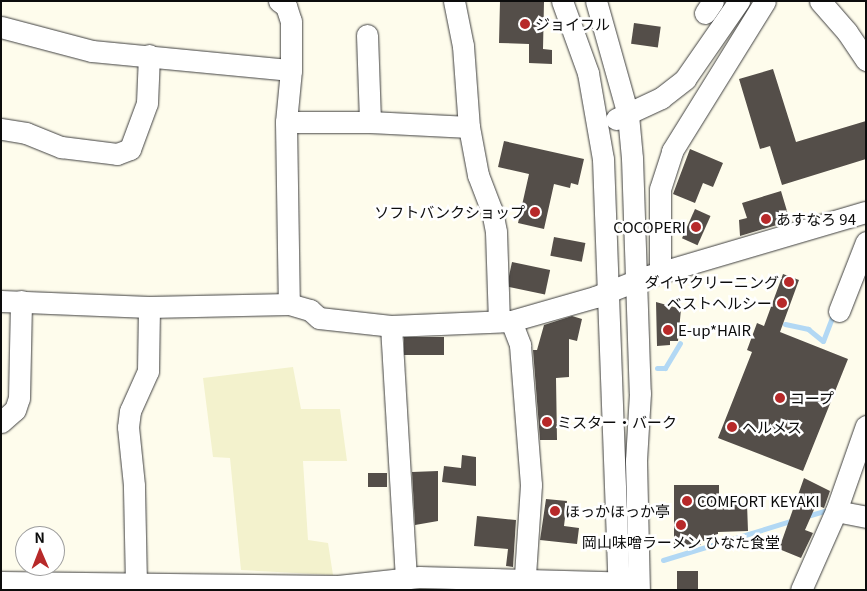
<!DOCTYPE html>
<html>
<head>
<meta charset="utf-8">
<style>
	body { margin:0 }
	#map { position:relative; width:867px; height:591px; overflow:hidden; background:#fefcec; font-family:Georgia,"Noto Sans JP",serif }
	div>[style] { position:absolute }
	.farmland>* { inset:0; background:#f3f2cd }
	.stream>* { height:5px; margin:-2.5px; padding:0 2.5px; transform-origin:2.5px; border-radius:2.5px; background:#b2d8f4 }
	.building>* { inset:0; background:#544e49; transform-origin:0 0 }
	.roads { filter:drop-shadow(0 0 1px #3f3f3f) drop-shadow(0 0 1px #3f3f3f) }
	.minor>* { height:21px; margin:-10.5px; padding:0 10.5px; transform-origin:10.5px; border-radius:10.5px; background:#fff }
	.dots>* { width:14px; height:14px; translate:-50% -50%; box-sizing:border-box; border:2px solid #fff; border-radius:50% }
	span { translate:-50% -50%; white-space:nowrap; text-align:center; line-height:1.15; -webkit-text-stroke:5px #fff; paint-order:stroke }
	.poi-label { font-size:15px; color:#0c0c0c }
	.left { translate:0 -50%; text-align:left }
	.right { translate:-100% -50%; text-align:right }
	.frame { position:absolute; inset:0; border:2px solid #0c0c0c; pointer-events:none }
	.north { position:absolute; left:15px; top:526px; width:50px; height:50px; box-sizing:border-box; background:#fff; border:1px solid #9e9e9e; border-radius:50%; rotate:359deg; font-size:14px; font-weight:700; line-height:20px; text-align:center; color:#0c0c0c }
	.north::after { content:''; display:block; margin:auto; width:18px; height:22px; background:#b72929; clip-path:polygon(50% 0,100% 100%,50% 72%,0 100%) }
</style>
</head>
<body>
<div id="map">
	<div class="farmland">
		<div style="clip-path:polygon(293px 367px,301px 409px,340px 409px,347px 461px,303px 461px,308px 540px,328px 543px,333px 575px,241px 570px,230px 458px,213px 457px,203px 378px)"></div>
	</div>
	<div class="stream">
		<div style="left:785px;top:324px;width:24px;rotate:12deg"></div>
		<div style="left:808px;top:329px;width:19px;rotate:39deg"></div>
		<div style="left:823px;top:341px;width:30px;rotate:-69deg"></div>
		<div style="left:657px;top:368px;width:8px"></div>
		<div style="left:665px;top:368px;width:29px;rotate:-59deg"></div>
		<div style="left:807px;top:516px;width:22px;rotate:-16deg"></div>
		<div style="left:663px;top:560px;width:137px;rotate:-17deg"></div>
	</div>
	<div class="building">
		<div style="clip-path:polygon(500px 1px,544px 2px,543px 49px,552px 50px,552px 64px,529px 63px,529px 44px,499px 43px)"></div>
		<div style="left:634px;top:23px;width:27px;height:21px;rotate:8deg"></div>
		<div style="clip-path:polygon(773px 69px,796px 142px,866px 121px,866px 159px,782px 185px,770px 146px,760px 149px,739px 79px)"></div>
		<div style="clip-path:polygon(504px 141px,584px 159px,578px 185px,571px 183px,570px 188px,554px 184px,544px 229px,518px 223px,529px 174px,498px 167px)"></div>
		<div style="clip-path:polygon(690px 149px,723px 163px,713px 187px,703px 183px,695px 203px,673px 194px)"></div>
		<div style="clip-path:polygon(781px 191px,790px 221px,740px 236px,739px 220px,747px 218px,742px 203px)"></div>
		<div style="left:695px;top:209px;width:17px;height:32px;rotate:24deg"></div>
		<div style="left:554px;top:237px;width:32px;height:19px;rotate:11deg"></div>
		<div style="left:512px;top:262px;width:39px;height:25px;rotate:12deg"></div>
		<div style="clip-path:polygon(783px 274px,799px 280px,780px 332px,848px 359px,803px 471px,718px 438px,752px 352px,747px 350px,757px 323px,764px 326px)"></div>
		<div style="clip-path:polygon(656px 302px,681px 309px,678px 341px,670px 341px,670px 345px,657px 346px)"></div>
		<div style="clip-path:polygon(572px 316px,582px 319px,577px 341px,569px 339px,569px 377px,556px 378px,557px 440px,540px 440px,533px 350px,537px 350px,544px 325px)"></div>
		<div style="left:444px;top:337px;width:18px;height:40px;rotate:90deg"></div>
		<div style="clip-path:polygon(462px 455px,476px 457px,476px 486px,442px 482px,444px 466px,461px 468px)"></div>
		<div style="clip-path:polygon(438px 471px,438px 521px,415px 525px,412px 472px)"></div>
		<div style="left:368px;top:473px;width:19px;height:14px"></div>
		<div style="clip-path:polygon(804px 478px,830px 491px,824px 508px,816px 505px,805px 530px,813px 533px,801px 558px,779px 549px)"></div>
		<div style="clip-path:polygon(674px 485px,719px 485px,719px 504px,747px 503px,748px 531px,718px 532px,718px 541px,701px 541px,701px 545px,674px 546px)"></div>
		<div style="clip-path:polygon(546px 499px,567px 501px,564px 526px,579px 528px,577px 544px,540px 540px)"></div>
		<div style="clip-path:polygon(477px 516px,516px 520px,513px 567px,506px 566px,508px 549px,474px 546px)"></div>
		<div style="left:677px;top:571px;width:21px;height:19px"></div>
	</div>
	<div class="roads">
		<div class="minor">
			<div style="left:279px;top:1px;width:9px;rotate:36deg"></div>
			<div style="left:286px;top:6px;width:16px;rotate:72deg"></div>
			<div style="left:291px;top:21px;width:49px;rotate:90deg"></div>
			<div style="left:454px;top:1px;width:46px;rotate:78.7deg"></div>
			<div style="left:463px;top:46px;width:81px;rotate:85.8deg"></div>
			<div style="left:469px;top:127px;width:49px;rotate:79.4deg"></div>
			<div style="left:478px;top:175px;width:39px;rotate:69deg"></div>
			<div style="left:492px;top:211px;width:21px;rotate:79deg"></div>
			<div style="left:496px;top:232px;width:89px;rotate:88.1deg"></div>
			<div style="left:562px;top:1px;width:77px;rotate:70.1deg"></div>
			<div style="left:588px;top:73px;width:87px;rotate:80.1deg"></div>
			<div style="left:603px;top:159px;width:431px;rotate:87.9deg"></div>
			<div style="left:596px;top:1px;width:118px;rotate:74.3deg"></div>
			<div style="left:628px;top:115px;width:43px;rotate:84.7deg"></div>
			<div style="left:632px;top:158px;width:235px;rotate:88.1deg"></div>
			<div style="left:640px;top:393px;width:68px;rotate:93.4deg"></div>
			<div style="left:636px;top:461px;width:129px;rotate:88.7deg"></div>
			<div style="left:820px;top:1px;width:41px;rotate:48.9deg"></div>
			<div style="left:847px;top:32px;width:34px;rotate:56deg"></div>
			<div style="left:705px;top:13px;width:14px;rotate:-56deg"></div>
			<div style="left:1px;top:27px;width:94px;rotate:14.8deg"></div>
			<div style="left:92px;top:51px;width:200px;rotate:5.5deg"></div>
			<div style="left:291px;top:70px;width:52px;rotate:95.5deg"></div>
			<div style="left:286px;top:122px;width:182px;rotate:89.1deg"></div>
			<div style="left:367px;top:35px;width:87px;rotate:88deg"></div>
			<div style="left:616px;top:119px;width:50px;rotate:-25deg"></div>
			<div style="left:661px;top:98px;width:31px;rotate:-38deg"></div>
			<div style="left:685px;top:79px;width:95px;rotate:-55.3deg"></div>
			<div style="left:286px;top:122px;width:84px"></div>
			<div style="left:370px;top:122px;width:99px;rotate:2.9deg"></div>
			<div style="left:2px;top:129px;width:24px;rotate:9deg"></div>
			<div style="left:26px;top:133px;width:38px;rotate:22deg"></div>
			<div style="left:61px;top:147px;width:56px;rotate:7.1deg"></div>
			<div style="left:117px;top:154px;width:14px;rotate:-21deg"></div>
			<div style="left:130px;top:149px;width:49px;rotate:-69.7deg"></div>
			<div style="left:147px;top:103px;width:48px;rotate:-87.6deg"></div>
			<div style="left:660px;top:273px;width:84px;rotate:-90deg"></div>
			<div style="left:660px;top:189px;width:40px;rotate:-72deg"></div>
			<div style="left:672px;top:151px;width:176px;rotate:-58.2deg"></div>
			<div style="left:1px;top:301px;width:148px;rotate:2.3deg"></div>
			<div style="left:149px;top:307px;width:140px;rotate:-1.2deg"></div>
			<div style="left:289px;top:304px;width:22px;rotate:16deg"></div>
			<div style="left:310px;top:310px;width:12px;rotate:42deg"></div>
			<div style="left:319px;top:318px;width:72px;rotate:6.3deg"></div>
			<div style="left:391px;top:326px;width:120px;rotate:-2.4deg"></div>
			<div style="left:511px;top:321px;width:87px;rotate:-15.9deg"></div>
			<div style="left:595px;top:297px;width:57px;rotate:-21.6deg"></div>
			<div style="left:648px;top:276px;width:227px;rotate:-16.4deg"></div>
			<div style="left:839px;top:311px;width:74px;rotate:-68.6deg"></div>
			<div style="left:511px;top:321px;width:26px;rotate:69deg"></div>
			<div style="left:520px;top:345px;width:140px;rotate:85.5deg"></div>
			<div style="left:531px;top:485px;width:105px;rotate:93.8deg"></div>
			<div style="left:391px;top:326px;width:253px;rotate:86.6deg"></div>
			<div style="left:1px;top:422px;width:18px;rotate:-41deg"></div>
			<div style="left:15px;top:410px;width:13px;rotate:-72deg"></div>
			<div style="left:19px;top:398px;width:97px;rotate:-88.8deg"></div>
			<div style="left:836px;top:511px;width:31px;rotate:11deg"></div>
			<div style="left:1px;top:582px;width:337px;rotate:0.7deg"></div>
			<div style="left:338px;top:586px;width:81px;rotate:-6.3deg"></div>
			<div style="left:419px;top:577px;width:219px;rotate:1.6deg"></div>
			<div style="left:136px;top:584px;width:99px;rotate:-91.2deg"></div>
			<div style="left:134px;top:485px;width:58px;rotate:-95.9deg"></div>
			<div style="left:128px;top:427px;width:16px;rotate:-83deg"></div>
			<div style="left:130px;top:411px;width:44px;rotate:-65.8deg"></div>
			<div style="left:148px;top:371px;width:64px;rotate:-89.1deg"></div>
			<div style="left:801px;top:590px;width:86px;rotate:-66.1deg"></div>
			<div style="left:836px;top:511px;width:90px;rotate:-70.6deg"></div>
		</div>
	</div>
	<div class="dots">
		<div style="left:525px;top:24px;background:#b72929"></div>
		<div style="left:535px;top:212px;background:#b72929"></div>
		<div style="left:766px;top:219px;background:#b72929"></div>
		<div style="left:696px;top:227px;background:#b72929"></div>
		<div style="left:789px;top:282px;background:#b72929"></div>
		<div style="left:782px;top:303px;background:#b72929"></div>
		<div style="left:668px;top:330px;background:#b72929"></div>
		<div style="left:780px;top:398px;background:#b72929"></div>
		<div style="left:547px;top:422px;background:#b72929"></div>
		<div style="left:732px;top:427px;background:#b72929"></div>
		<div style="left:687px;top:501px;background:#b72929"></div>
		<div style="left:555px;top:511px;background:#b72929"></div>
		<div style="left:681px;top:525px;background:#b72929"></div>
	</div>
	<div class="poi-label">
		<span class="left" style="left:535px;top:24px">ジョイフル</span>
		<span class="right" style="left:525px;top:212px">ソフトバンクショップ</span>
		<span class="left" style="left:776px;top:219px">あすなろ 94</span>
		<span class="right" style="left:686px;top:227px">COCOPERI</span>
		<span class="right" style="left:779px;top:282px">ダイヤクリーニング</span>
		<span class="right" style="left:772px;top:303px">ベストヘルシー</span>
		<span class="left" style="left:678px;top:330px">E-up*HAIR</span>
		<span class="left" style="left:790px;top:398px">コープ</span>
		<span class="left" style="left:557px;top:422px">ミスター・バーク</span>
		<span class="left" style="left:742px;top:427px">ヘルメス</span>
		<span class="left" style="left:697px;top:501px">COMFORT KEYAKI</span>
		<span class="left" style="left:565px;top:511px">ほっかほっか亭</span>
		<span style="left:681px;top:542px">岡山味噌ラーメン ひなた食堂</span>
	</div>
	<div class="frame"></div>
	<div class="north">N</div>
</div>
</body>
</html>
